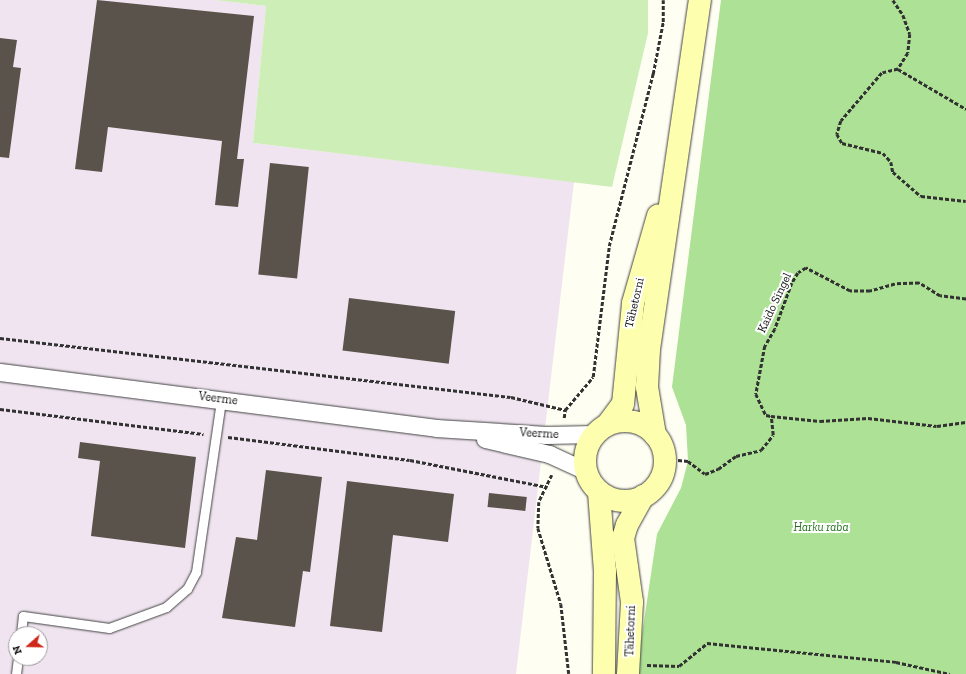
<!DOCTYPE html>
<html>
<head>
<meta charset="utf-8">
<style>
	body { margin:0 }
	#map { position:relative; width:966px; height:674px; overflow:hidden; background:#fffef3; font-family:"Zilla Slab",serif }
	div>[style] { position:absolute }
	.industrial>* { inset:0; background:#efe4ef }
	.green>* { inset:0; background:#cdeeb7 }
	.forest>* { inset:0; background:#ade195 }
	.building>* { inset:0; background:#5a534b; transform-origin:0 0 }
	.path>* { height:2.5px; margin-top:-1.25px; transform-origin:0; background:repeating-linear-gradient(90deg,#323232 0 4px,transparent 0 6px) }
	.roads { filter:drop-shadow(0 0 1px #434343) drop-shadow(0 0 1px #434343) }
	.lane>* { height:9px; margin:-4.5px; padding:0 4.5px; transform-origin:4.5px; border-radius:4.5px; background:#fff }
	.street>* { height:17px; margin:-8.5px; padding:0 8.5px; transform-origin:8.5px; border-radius:8.5px; background:#fff }
	.secondary>* { height:22px; margin:-11px; padding:0 11px; transform-origin:11px; border-radius:11px; background:#feffae }
	.secondary>.ring { margin:-11px; padding:0; box-sizing:content-box; background:none; border:22px solid #feffae; border-radius:50% }
	span { translate:-50% -50%; white-space:nowrap; text-align:center; line-height:1.15; -webkit-text-stroke:4px #fff; paint-order:stroke }
	.street-label { font-size:12px; color:#101010 }
	.park-label { font-size:12px; color:#1f7018; font-style:italic }
	.north { position:absolute; left:8px; top:626px; width:40px; height:40px; box-sizing:border-box; background:#fff; border:1px solid #9f9f9f; border-radius:50%; rotate:250deg; font-size:11px; font-weight:700; line-height:16px; text-align:center; color:#101010 }
	.north::after { content:''; display:block; margin:auto; width:14px; height:18px; background:#cf2718; clip-path:polygon(50% 0,100% 100%,50% 72%,0 100%) }
</style>
</head>
<body>
<div id="map">
	<div class="industrial">
		<div style="clip-path:polygon(evenodd,0 0,215px 0,266px 6px,253px 143px,574px 182px,516px 674px,0 674px,0 0,16px 634px,40px 634px,40px 658px,16px 658px,16px 634px)"></div>
	</div>
	<div class="green">
		<div style="clip-path:polygon(215px 0,648px 0,648px 33px,612px 187px,253px 143px,266px 6px)"></div>
	</div>
	<div class="forest">
		<div style="clip-path:polygon(721px 0,966px 0,966px 674px,636px 674px,657px 534px,681px 488px,688px 461px,686px 425px,672px 387px)"></div>
	</div>
	<div class="building">
		<div style="clip-path:polygon(97px 0,254px 16px,237px 159px,244px 159px,238px 207px,215px 205px,222px 141px,108px 127px,102px 172px,75px 169px)"></div>
		<div style="clip-path:polygon(0 38px,17px 40px,13px 67px,21px 68px,9px 158px,0 157px)"></div>
		<div style="left:270px;top:163px;width:39px;height:112px;rotate:6deg"></div>
		<div style="left:349px;top:298px;width:107px;height:53px;rotate:7deg"></div>
		<div style="clip-path:polygon(80px 442px,196px 457px,185px 548px,91px 536px,100px 461px,78px 458px)"></div>
		<div style="clip-path:polygon(266px 470px,322px 477px,310px 572px,303px 571px,295px 627px,222px 618px,236px 537px,257px 540px)"></div>
		<div style="clip-path:polygon(347px 481px,454px 494px,448px 542px,393px 535px,382px 632px,330px 626px)"></div>
		<div style="left:489px;top:493px;width:38px;height:14px;rotate:6deg"></div>
	</div>
	<div class="path">
		<div style="left:893px;top:0;width:18px;rotate:56deg"></div>
		<div style="left:903px;top:15px;width:20px;rotate:70deg"></div>
		<div style="left:910px;top:34px;width:19px;rotate:96deg"></div>
		<div style="left:908px;top:53px;width:19px;rotate:122deg"></div>
		<div style="left:898px;top:69px;width:16px;rotate:166deg"></div>
		<div style="left:882px;top:73px;width:63px;rotate:130.5deg"></div>
		<div style="left:841px;top:121px;width:14px;rotate:107deg"></div>
		<div style="left:837px;top:134px;width:10px;rotate:61deg"></div>
		<div style="left:842px;top:143px;width:42px;rotate:13.7deg"></div>
		<div style="left:883px;top:153px;width:12px;rotate:48deg"></div>
		<div style="left:891px;top:162px;width:10px;rotate:79deg"></div>
		<div style="left:893px;top:172px;width:37px;rotate:41deg"></div>
		<div style="left:921px;top:196px;width:45px;rotate:6.3deg"></div>
		<div style="left:898px;top:69px;width:79px;rotate:30.5deg"></div>
		<div style="left:966px;top:299px;width:26px;rotate:-173deg"></div>
		<div style="left:940px;top:296px;width:25px;rotate:-148deg"></div>
		<div style="left:919px;top:283px;width:24px;rotate:178deg"></div>
		<div style="left:895px;top:284px;width:26px;rotate:164deg"></div>
		<div style="left:870px;top:291px;width:20px;rotate:180deg"></div>
		<div style="left:850px;top:291px;width:50px;rotate:-152.4deg"></div>
		<div style="left:806px;top:268px;width:9px;rotate:148deg"></div>
		<div style="left:798px;top:273px;width:12px;rotate:121deg"></div>
		<div style="left:792px;top:283px;width:49px;rotate:110.3deg"></div>
		<div style="left:775px;top:329px;width:20px;rotate:120deg"></div>
		<div style="left:765px;top:346px;width:49px;rotate:100.6deg"></div>
		<div style="left:756px;top:394px;width:23px;rotate:65deg"></div>
		<div style="left:766px;top:415px;width:5px;rotate:11deg"></div>
		<div style="left:771px;top:416px;width:49px;rotate:5.8deg"></div>
		<div style="left:820px;top:421px;width:48px;rotate:-3.6deg"></div>
		<div style="left:868px;top:418px;width:69px;rotate:6.6deg"></div>
		<div style="left:937px;top:426px;width:29px;rotate:-8deg"></div>
		<div style="left:0;top:338px;width:514px;rotate:6.59deg"></div>
		<div style="left:511px;top:397px;width:56px;rotate:13.5deg"></div>
		<div style="left:0;top:409px;width:205px;rotate:7deg"></div>
		<div style="left:564px;top:418px;width:8px;rotate:-83deg"></div>
		<div style="left:565px;top:410px;width:43px;rotate:-49.7deg"></div>
		<div style="left:593px;top:377px;width:132px;rotate:-83deg"></div>
		<div style="left:609px;top:246px;width:178px;rotate:-75.7deg"></div>
		<div style="left:653px;top:74px;width:53px;rotate:-79.1deg"></div>
		<div style="left:663px;top:22px;width:22px;rotate:-90deg"></div>
		<div style="left:228px;top:437px;width:183px;rotate:7.2deg"></div>
		<div style="left:410px;top:460px;width:140px;rotate:11.1deg"></div>
		<div style="left:678px;top:460px;width:10px;rotate:6deg"></div>
		<div style="left:688px;top:461px;width:21px;rotate:37deg"></div>
		<div style="left:705px;top:474px;width:14px;rotate:-21deg"></div>
		<div style="left:718px;top:469px;width:22px;rotate:-36deg"></div>
		<div style="left:736px;top:456px;width:26px;rotate:-13deg"></div>
		<div style="left:761px;top:450px;width:19px;rotate:-51deg"></div>
		<div style="left:773px;top:435px;width:19px;rotate:-96deg"></div>
		<div style="left:552px;top:475px;width:30px;rotate:116deg"></div>
		<div style="left:539px;top:502px;width:26px;rotate:92deg"></div>
		<div style="left:538px;top:528px;width:79px;rotate:73.2deg"></div>
		<div style="left:561px;top:604px;width:70px;rotate:83.5deg"></div>
		<div style="left:647px;top:665px;width:32px;rotate:2deg"></div>
		<div style="left:679px;top:666px;width:36px;rotate:-39deg"></div>
		<div style="left:707px;top:643px;width:190px;rotate:5.7deg"></div>
		<div style="left:896px;top:662px;width:55px;rotate:12.5deg"></div>
	</div>
	<div class="roads">
		<div class="lane">
			<div style="left:21px;top:634px;width:18px;rotate:-84deg"></div>
			<div style="left:23px;top:616px;width:87px;rotate:7.9deg"></div>
			<div style="left:109px;top:628px;width:61px;rotate:-20.2deg"></div>
			<div style="left:166px;top:607px;width:28px;rotate:-41deg"></div>
			<div style="left:187px;top:589px;width:19px;rotate:-62deg"></div>
			<div style="left:196px;top:572px;width:174px;rotate:-81.7deg"></div>
			<div style="left:16px;top:674px;width:16px;rotate:-83deg"></div>
		</div>
		<div class="street">
			<div style="left:0;top:372px;width:440px;rotate:7.3deg"></div>
			<div style="left:436px;top:428px;width:110px;rotate:3.6deg"></div>
			<div style="left:546px;top:435px;width:49px;rotate:-1.2deg"></div>
			<div style="left:485px;top:439px;width:66px;rotate:13.2deg"></div>
			<div style="left:549px;top:454px;width:41px;rotate:24.7deg"></div>
		</div>
		<div class="secondary">
			<div class="ring" style="left:585px;top:421px;width:58px;height:58px"></div>
			<div style="left:607px;top:425px;width:26px;rotate:-53deg"></div>
			<div style="left:623px;top:404px;width:101px;rotate:-84.3deg"></div>
			<div style="left:633px;top:303px;width:91px;rotate:-74deg"></div>
			<div style="left:655px;top:435px;width:49px;rotate:-99.5deg"></div>
			<div style="left:647px;top:387px;width:38px;rotate:-87deg"></div>
			<div style="left:649px;top:349px;width:353px;rotate:-81.7deg"></div>
			<div style="left:599px;top:492px;width:79px;rotate:85.7deg"></div>
			<div style="left:605px;top:571px;width:103px;rotate:90.6deg"></div>
			<div style="left:628px;top:674px;width:72px;rotate:-86.8deg"></div>
			<div style="left:632px;top:602px;width:65px;rotate:-98deg"></div>
			<div style="left:623px;top:538px;width:14px;rotate:-73deg"></div>
			<div style="left:627px;top:525px;width:33px;rotate:-61deg"></div>
		</div>
	</div>
	<div class="street-label">
		<span style="left:635px;top:303px;rotate:-77deg">Tähetorni</span>
		<span style="left:775px;top:303px;rotate:-65deg">Kaido Singel</span>
		<span style="left:218px;top:399px;rotate:7deg">Veerme</span>
		<span style="left:539px;top:434px;rotate:3deg">Veerme</span>
		<span style="left:631px;top:631px;rotate:-88deg">Tähetorni</span>
	</div>
	<div class="park-label">
		<span style="left:821px;top:528px">Harku raba</span>
	</div>
	<div class="north">N</div>
</div>
</body>
</html>
